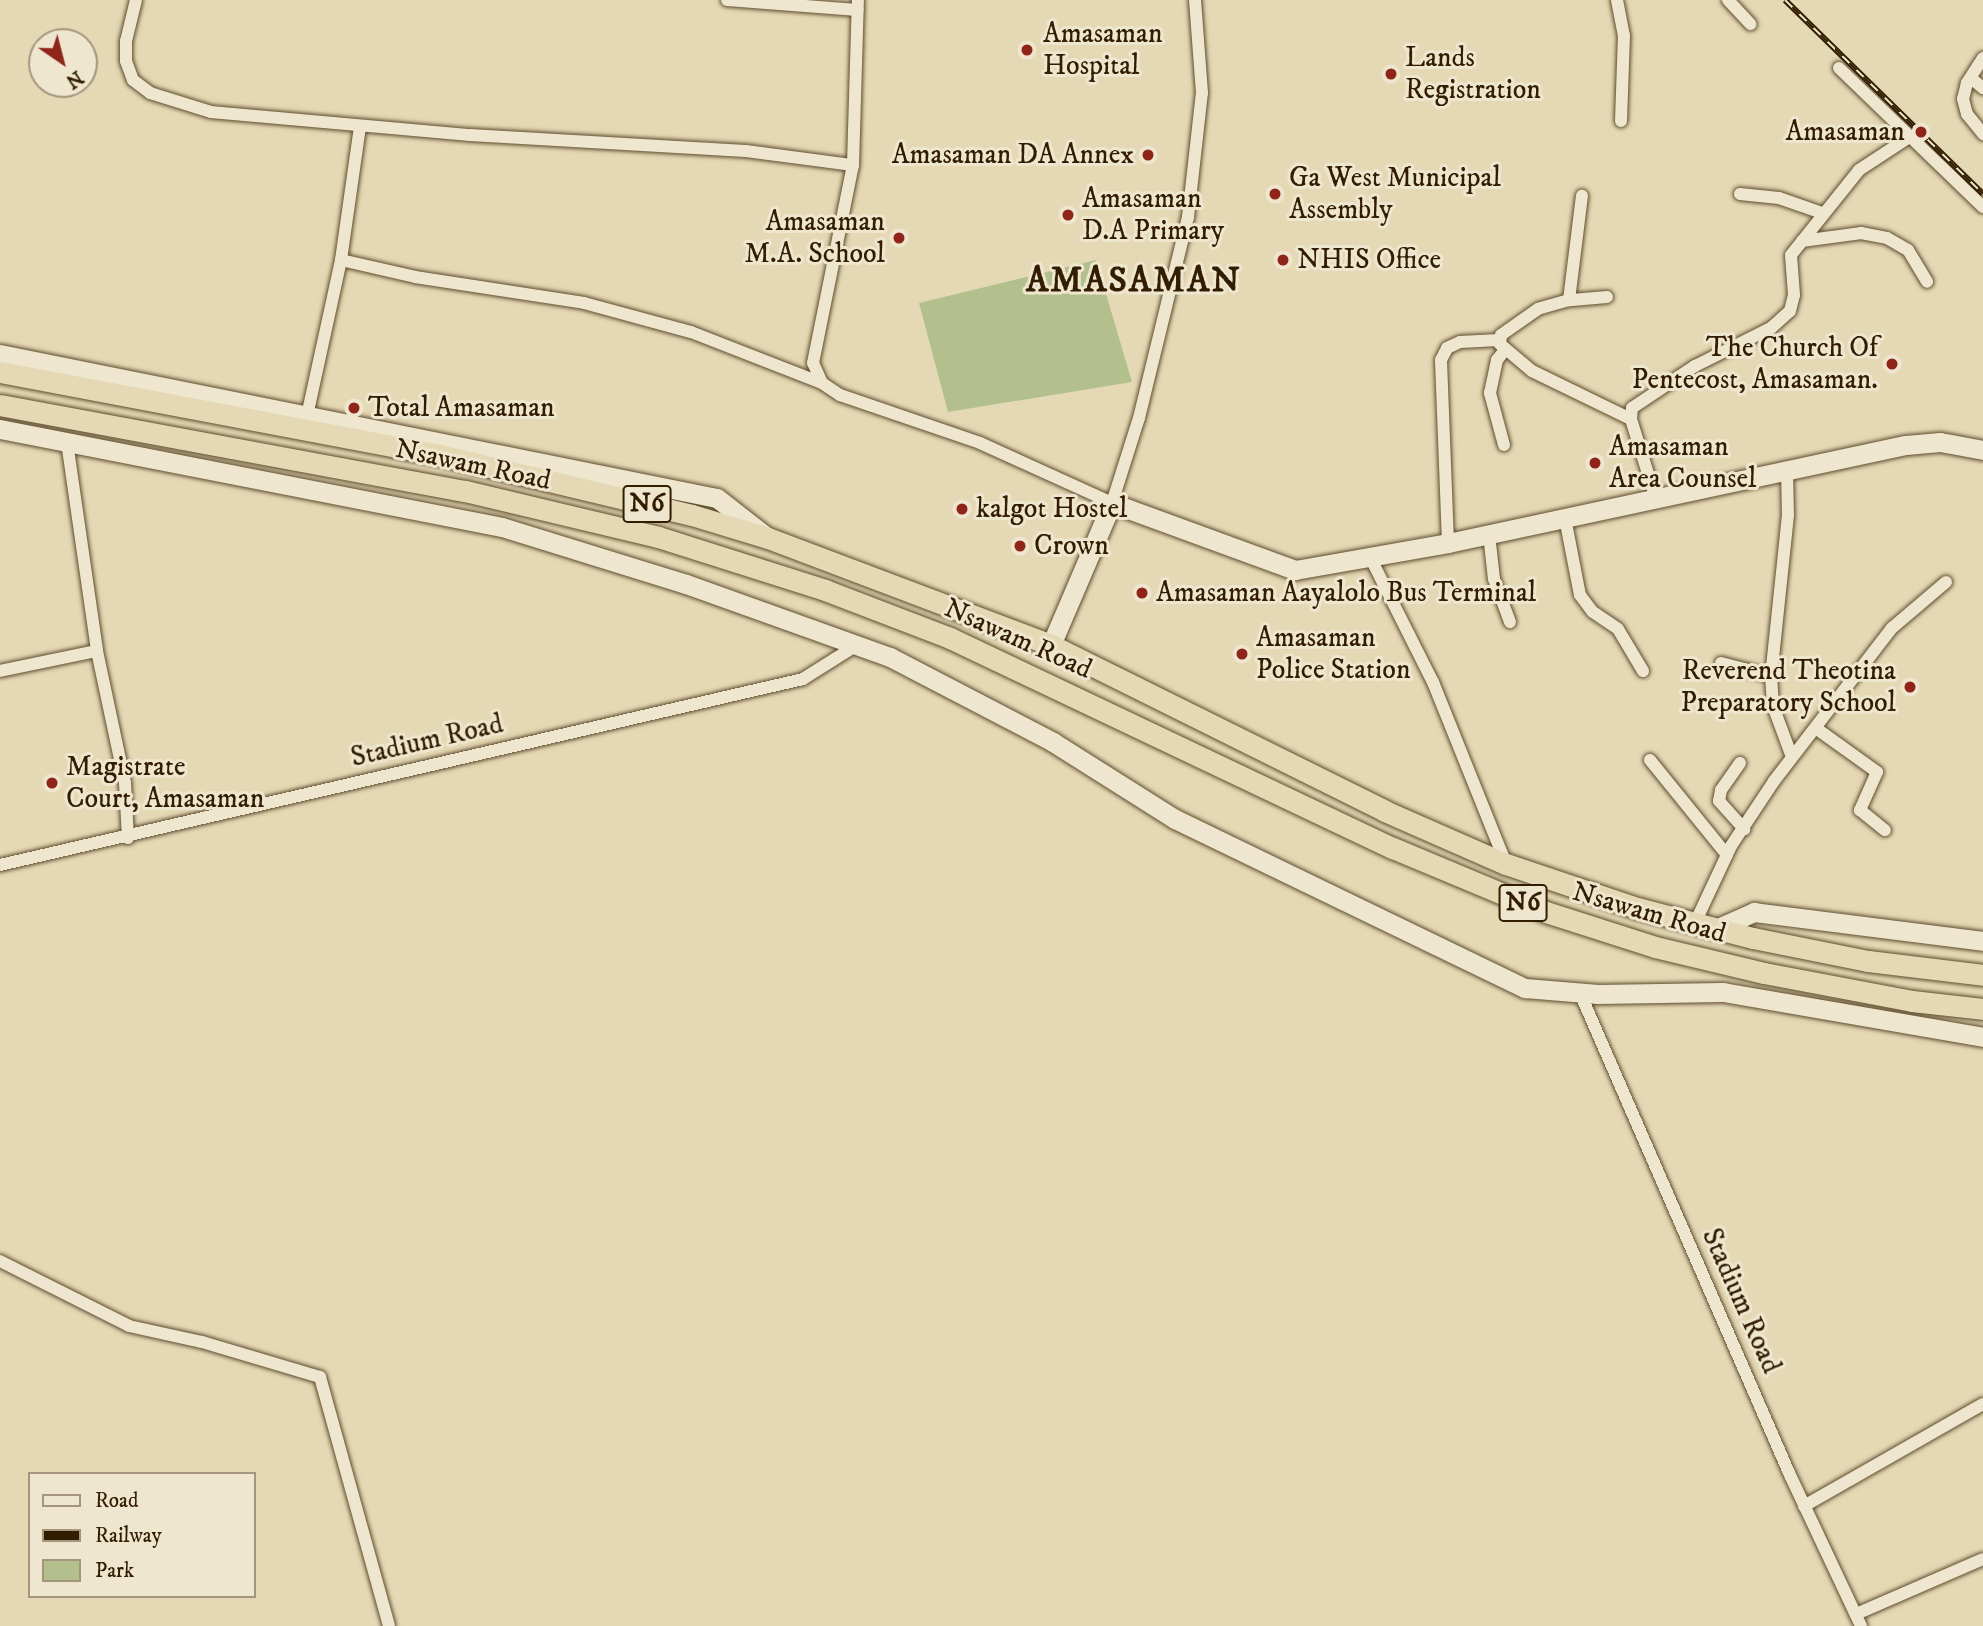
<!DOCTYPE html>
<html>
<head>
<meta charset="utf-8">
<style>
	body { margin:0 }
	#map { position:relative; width:1983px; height:1626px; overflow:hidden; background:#e5d9b5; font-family:"IM FELL DW Pica",serif }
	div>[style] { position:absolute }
	.green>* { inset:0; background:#b4bf8e }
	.roads { filter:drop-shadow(0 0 2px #5f4c2e) drop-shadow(0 0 2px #5f4c2e) }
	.minor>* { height:12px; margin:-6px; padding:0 6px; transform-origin:6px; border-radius:6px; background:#eee6cf }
	.secondary>* { height:19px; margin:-9.5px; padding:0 9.5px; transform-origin:9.5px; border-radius:9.5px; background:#eee6cf }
	.trunk>* { height:21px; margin:-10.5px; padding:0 10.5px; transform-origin:10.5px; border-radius:10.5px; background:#e5d9b5 }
	.rail>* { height:6px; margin-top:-3px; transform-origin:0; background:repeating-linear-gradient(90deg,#eee6cf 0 10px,#321d01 0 20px); box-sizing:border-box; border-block:2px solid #321d01 }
	.dots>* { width:19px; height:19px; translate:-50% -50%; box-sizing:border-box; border:4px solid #eee6cf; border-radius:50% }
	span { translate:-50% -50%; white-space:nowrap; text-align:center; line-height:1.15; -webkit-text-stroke:6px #eee6cf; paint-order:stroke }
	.shield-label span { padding:2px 5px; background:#eee6cf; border:2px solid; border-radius:5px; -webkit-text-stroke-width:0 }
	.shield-label { font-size:26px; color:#321d01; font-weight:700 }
	.poi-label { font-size:28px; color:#321d01 }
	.left { translate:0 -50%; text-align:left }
	.right { translate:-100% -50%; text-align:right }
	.street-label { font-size:28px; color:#321d01 }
	.district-label { font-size:35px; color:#321d01; font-weight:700; letter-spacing:2px }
	.legend { position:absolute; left:28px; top:1472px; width:228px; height:126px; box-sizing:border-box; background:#eee6cf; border:2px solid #a3967d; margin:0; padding:9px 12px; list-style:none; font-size:21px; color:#321d01 }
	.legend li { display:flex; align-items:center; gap:14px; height:35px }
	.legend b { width:35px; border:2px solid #a3967d }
	.north { position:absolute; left:28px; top:28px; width:70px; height:70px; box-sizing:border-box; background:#eee6cf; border:2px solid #a3967d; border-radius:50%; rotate:145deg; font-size:19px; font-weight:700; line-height:28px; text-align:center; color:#321d01 }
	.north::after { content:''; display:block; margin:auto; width:24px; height:32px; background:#8f2418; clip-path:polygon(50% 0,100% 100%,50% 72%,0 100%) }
</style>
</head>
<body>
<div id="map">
	<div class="green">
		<div style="clip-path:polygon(1096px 260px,1132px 382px,948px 412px,919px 303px)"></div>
	</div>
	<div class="roads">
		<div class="minor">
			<div style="left:136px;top:0;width:42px;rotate:103.7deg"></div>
			<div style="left:126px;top:41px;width:20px;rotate:90deg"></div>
			<div style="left:126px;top:61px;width:20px;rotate:70deg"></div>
			<div style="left:133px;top:80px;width:21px;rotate:37deg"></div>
			<div style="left:150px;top:93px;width:64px;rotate:17.3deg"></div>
			<div style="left:211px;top:112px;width:260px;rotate:5.1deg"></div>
			<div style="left:470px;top:135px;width:276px;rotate:3.3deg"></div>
			<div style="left:746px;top:151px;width:108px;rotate:7.5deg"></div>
			<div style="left:727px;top:0;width:131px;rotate:4.4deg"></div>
			<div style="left:1617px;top:0;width:36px;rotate:79deg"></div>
			<div style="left:1624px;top:35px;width:86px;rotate:92deg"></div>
			<div style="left:1728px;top:0;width:33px;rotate:47deg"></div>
			<div style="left:1983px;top:58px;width:30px;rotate:123deg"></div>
			<div style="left:1967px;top:83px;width:16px;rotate:104deg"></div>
			<div style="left:1963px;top:99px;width:16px;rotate:75deg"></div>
			<div style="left:1967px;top:114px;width:26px;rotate:51deg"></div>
			<div style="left:1839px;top:68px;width:200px;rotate:44deg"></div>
			<div style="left:1971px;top:78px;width:16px;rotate:40deg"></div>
			<div style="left:1740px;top:194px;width:39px;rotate:6deg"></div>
			<div style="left:1779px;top:198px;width:46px;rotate:19.2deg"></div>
			<div style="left:1802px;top:241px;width:60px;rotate:-7.7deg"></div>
			<div style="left:1861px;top:233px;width:26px;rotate:11deg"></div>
			<div style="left:1887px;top:238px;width:24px;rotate:30deg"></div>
			<div style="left:1908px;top:250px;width:37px;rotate:59deg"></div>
			<div style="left:341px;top:260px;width:76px;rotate:12.9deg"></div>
			<div style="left:415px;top:277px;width:171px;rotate:8.7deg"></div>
			<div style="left:584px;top:303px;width:111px;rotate:15.2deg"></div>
			<div style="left:691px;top:332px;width:141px;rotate:21.3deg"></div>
			<div style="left:822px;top:383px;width:22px;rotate:34deg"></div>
			<div style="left:840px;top:395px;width:148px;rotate:18.9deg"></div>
			<div style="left:980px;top:443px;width:145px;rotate:24.4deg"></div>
			<div style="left:1112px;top:503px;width:89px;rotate:-72.4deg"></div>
			<div style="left:1139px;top:418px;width:207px;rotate:-76.3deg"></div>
			<div style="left:1188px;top:217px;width:125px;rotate:-83.6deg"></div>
			<div style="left:1202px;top:93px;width:93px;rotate:-94.3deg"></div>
			<div style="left:1607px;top:297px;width:38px;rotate:175deg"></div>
			<div style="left:1569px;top:300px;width:32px;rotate:164deg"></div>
			<div style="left:1538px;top:309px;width:45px;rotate:144.9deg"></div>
			<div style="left:1501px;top:335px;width:9px;rotate:96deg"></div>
			<div style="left:1500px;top:344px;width:42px;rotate:40.2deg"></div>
			<div style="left:1532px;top:371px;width:110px;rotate:25.9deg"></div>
			<div style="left:1569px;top:300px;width:105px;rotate:-82.9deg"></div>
			<div style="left:822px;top:383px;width:22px;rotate:-114deg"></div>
			<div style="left:813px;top:363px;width:202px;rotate:-78.6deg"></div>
			<div style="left:853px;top:165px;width:165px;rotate:-88.3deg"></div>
			<div style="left:307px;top:416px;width:160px;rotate:-77.7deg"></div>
			<div style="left:341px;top:260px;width:134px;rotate:-81.9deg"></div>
			<div style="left:67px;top:442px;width:211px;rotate:81.8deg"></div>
			<div style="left:97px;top:651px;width:135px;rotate:78deg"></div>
			<div style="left:125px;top:783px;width:55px;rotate:86.9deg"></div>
			<div style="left:1504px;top:445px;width:54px;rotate:-105.1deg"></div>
			<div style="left:1490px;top:393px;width:34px;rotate:-78deg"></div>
			<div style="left:1497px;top:360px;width:11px;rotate:-52deg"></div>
			<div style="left:1787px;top:469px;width:46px;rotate:88.8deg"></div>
			<div style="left:1788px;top:515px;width:162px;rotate:96deg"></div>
			<div style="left:1771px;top:676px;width:30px;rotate:86deg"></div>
			<div style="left:1773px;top:706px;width:54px;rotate:69.6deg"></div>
			<div style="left:1656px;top:499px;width:84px;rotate:-107.4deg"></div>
			<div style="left:1631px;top:419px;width:11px;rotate:-85deg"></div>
			<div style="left:1632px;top:408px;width:76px;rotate:-33.7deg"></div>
			<div style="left:1695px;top:366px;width:85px;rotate:-26.6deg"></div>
			<div style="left:1771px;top:328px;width:25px;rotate:-42deg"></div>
			<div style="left:1790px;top:311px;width:16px;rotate:-76deg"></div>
			<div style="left:1794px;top:295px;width:40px;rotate:-94.3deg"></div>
			<div style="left:1791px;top:255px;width:109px;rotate:-51.3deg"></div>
			<div style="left:1859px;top:170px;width:62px;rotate:-33.2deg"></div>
			<div style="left:1565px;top:518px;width:78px;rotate:79deg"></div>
			<div style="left:1580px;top:595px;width:21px;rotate:53deg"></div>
			<div style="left:1593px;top:612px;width:30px;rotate:34deg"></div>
			<div style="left:1618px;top:629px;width:49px;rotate:59.2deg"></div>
			<div style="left:1489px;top:534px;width:45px;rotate:83.7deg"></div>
			<div style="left:1494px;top:579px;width:46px;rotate:69.6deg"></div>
			<div style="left:1448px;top:543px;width:183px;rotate:-92.2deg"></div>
			<div style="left:1441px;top:360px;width:13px;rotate:-63deg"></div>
			<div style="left:1447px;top:348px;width:14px;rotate:-25deg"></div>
			<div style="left:1460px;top:342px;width:39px;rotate:-3deg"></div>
			<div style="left:1370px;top:557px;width:140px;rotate:63.3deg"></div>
			<div style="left:1433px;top:682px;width:196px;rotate:68.1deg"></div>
			<div style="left:1721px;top:663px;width:52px;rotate:14.6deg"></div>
			<div style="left:0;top:671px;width:99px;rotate:-11.7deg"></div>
			<div style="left:1817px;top:729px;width:74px;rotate:35.6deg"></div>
			<div style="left:1877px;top:772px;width:42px;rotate:114.1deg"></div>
			<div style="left:1860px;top:810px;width:32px;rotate:39deg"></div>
			<div style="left:1650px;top:760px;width:122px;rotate:51deg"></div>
			<div style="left:1740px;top:763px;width:33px;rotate:125deg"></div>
			<div style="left:1721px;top:790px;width:11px;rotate:100deg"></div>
			<div style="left:1719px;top:801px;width:38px;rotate:48deg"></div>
			<div style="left:0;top:865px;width:824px;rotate:-13.04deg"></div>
			<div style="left:803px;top:679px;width:64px;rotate:-32.2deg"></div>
			<div style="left:1695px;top:923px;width:85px;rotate:-64.9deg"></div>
			<div style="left:1731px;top:846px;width:78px;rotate:-56.5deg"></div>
			<div style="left:1774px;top:781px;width:193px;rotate:-52.4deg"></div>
			<div style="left:1892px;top:628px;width:71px;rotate:-40.4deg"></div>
			<div style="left:1580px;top:993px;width:526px;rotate:66.46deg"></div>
			<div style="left:1790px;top:1475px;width:167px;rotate:64.8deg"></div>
			<div style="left:0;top:1261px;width:144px;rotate:26.7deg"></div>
			<div style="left:129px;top:1326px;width:75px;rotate:12.4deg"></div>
			<div style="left:202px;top:1342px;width:123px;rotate:16.5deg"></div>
			<div style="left:320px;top:1377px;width:258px;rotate:74.5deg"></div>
			<div style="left:1804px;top:1506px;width:206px;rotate:-29.7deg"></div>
			<div style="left:1856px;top:1614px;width:138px;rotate:-23.4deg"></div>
		</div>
		<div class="secondary">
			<div style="left:0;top:354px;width:731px;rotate:11.36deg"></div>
			<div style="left:717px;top:498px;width:63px;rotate:38deg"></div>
			<div style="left:0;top:429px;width:511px;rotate:11.05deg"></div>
			<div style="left:502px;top:527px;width:193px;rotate:17.2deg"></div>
			<div style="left:686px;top:584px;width:217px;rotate:19.7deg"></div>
			<div style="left:890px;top:657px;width:184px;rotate:27.5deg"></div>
			<div style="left:1053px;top:742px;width:144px;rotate:32.3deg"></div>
			<div style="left:1175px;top:819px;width:389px;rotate:25.8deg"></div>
			<div style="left:1525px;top:988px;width:73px;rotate:4.7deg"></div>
			<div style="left:1598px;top:994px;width:125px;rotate:-0.9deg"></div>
			<div style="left:1723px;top:992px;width:264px;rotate:9.8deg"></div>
			<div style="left:1051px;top:645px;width:155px;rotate:-66.8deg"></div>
			<div style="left:1112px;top:503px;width:195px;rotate:20.1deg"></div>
			<div style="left:1295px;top:570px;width:155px;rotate:-10deg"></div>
			<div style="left:1448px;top:543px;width:468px;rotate:-12.1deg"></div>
			<div style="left:1906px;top:445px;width:34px;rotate:-5deg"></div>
			<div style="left:1940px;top:442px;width:44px;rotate:10.5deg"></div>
			<div style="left:1716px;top:929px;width:42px;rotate:-24.1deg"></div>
			<div style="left:1754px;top:912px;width:231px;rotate:7.2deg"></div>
		</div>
		<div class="trunk">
			<div style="left:0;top:372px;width:444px;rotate:10.7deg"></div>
			<div style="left:436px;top:454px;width:263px;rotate:13.4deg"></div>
			<div style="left:692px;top:515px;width:79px;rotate:16.8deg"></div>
			<div style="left:768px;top:538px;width:303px;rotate:20.7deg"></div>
			<div style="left:1051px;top:645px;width:373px;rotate:26.4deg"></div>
			<div style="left:1385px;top:811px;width:132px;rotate:23.7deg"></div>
			<div style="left:1506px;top:864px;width:138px;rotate:18.6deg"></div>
			<div style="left:1637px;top:908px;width:120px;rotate:14.5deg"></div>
			<div style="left:1753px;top:938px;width:117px;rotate:11.3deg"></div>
			<div style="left:1868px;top:961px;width:116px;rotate:6.9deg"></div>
			<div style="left:0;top:405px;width:473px;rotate:10.5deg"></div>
			<div style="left:465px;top:491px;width:198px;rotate:13.4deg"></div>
			<div style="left:658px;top:537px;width:175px;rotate:17.6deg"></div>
			<div style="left:825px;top:590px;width:134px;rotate:21deg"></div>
			<div style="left:950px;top:638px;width:490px;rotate:25.4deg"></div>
			<div style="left:1393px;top:848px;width:166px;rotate:22.7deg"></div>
			<div style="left:1546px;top:912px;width:114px;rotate:17.8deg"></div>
			<div style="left:1655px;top:947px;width:112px;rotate:13.4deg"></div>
			<div style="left:1764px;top:973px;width:151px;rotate:10.7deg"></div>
			<div style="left:1912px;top:1001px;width:71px;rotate:6.4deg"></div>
		</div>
	</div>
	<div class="rail">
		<div style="left:1785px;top:0;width:277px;rotate:44.4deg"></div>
	</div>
	<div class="dots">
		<div style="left:1027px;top:50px;background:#8f2418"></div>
		<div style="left:1391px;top:74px;background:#8f2418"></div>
		<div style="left:1921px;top:132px;background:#8f2418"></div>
		<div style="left:1148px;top:155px;background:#8f2418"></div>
		<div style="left:1275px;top:194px;background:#8f2418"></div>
		<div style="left:1068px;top:215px;background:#8f2418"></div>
		<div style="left:899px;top:238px;background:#8f2418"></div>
		<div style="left:1283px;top:260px;background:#8f2418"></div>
		<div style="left:1892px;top:364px;background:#8f2418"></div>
		<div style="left:354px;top:408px;background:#8f2418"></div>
		<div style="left:1595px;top:463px;background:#8f2418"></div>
		<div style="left:962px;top:509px;background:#8f2418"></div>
		<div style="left:1020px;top:546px;background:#8f2418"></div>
		<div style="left:1142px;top:593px;background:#8f2418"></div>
		<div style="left:1242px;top:654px;background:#8f2418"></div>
		<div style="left:1910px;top:687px;background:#8f2418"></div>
		<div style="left:52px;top:783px;background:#8f2418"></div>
	</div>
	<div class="shield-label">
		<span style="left:647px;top:504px">N6</span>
		<span style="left:1523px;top:903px">N6</span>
	</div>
	<div class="poi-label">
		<span class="left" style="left:1043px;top:50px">Amasaman<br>Hospital</span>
		<span class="left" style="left:1405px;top:74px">Lands<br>Registration</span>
		<span class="right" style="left:1905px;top:132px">Amasaman</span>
		<span class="right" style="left:1134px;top:155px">Amasaman DA Annex</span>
		<span class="left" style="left:1289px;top:194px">Ga West Municipal<br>Assembly</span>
		<span class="left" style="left:1082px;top:215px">Amasaman<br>D.A Primary</span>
		<span class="right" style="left:885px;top:238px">Amasaman<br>M.A. School</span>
		<span class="left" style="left:1297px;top:260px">NHIS Office</span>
		<span class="right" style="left:1878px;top:364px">The Church Of<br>Pentecost, Amasaman.</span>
		<span class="left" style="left:368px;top:408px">Total Amasaman</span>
		<span class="left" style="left:1609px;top:463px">Amasaman<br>Area Counsel</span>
		<span class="left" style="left:976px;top:509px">kalgot Hostel</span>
		<span class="left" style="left:1034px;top:546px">Crown</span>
		<span class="left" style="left:1156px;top:593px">Amasaman Aayalolo Bus Terminal</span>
		<span class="left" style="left:1256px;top:654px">Amasaman<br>Police Station</span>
		<span class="right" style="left:1896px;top:687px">Reverend Theotina<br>Preparatory School</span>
		<span class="left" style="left:66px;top:783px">Magistrate<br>Court, Amasaman</span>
	</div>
	<div class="street-label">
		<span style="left:473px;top:465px;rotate:12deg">Nsawam Road</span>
		<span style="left:1018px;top:639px;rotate:24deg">Nsawam Road</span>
		<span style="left:427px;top:741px;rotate:-13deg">Stadium Road</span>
		<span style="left:1649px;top:913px;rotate:16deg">Nsawam Road</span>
		<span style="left:1741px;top:1301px;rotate:66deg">Stadium Road</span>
	</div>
	<div class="district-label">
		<span style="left:1134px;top:281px">AMASAMAN</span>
	</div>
	<ul class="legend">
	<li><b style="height:9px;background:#eee6cf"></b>Road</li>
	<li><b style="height:9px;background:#321d01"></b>Railway</li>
	<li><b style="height:19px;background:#b4bf8e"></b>Park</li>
	</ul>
	<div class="north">N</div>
</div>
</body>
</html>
